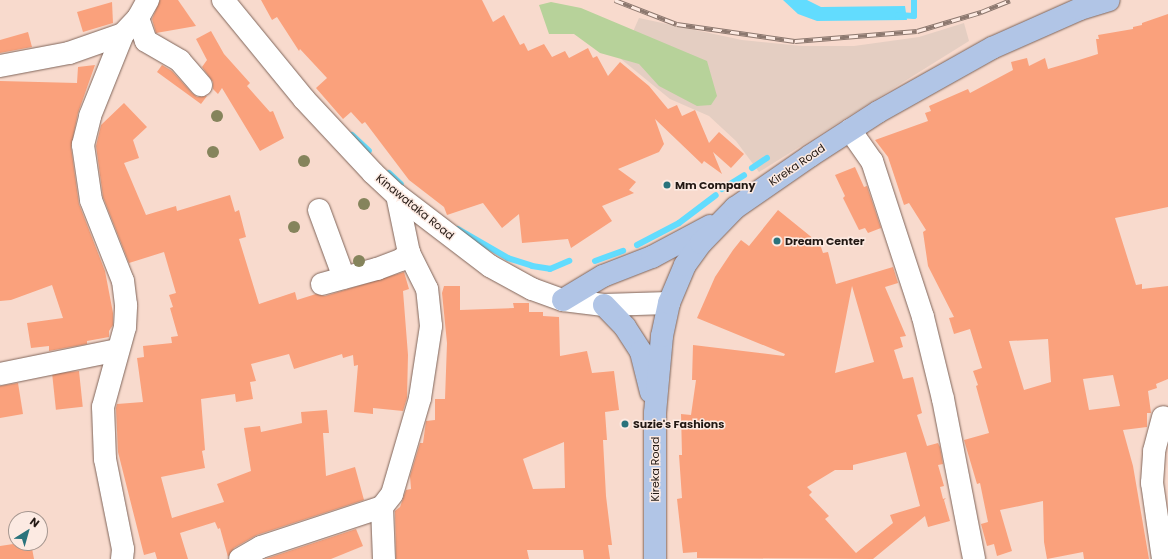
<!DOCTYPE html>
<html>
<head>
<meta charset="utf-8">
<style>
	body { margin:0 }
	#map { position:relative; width:1168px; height:559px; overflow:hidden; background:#f8dacd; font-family:Poppins,sans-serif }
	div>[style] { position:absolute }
	.industrial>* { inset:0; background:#e4cec2 }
	.green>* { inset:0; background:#b7d29a }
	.water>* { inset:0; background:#62dcfe }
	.stream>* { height:6px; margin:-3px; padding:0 3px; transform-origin:3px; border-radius:3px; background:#62dcfe }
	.building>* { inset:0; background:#faa17c; transform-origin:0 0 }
	.roads { filter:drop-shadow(0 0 1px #7f655a) drop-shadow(0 0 1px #7f655a) }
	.minor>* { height:22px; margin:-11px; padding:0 11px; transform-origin:11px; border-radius:11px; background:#fff }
	.major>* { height:22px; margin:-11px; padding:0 11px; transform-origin:11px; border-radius:11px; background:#b1c5e6 }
	.rail>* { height:4.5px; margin-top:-2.25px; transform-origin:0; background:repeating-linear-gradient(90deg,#fceae2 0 9px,#8c786f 0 18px); box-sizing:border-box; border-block:1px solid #8c786f }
	.trees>* { width:12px; height:12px; margin:-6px; border-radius:50%; background:#85845c }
	.dots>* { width:11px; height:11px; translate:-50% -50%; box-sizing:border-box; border:2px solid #fceae2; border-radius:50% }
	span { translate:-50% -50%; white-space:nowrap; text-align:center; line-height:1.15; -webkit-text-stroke:3px #fceae2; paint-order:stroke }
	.street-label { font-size:11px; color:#221813 }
	.poi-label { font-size:11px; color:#221813; font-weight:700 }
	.left { translate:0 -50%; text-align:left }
	.north { position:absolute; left:8px; top:511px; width:40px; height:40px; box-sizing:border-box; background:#fceae2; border:1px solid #a5968f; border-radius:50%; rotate:37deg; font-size:11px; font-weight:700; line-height:16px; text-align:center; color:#221813 }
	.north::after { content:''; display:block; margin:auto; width:14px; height:18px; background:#2a737c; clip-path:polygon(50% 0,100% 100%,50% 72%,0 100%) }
</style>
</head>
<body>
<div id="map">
	<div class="industrial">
		<div style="clip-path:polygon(639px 18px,742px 40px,802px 46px,854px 46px,919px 37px,964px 23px,969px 41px,759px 172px,736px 141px,709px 116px,670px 99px,621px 59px)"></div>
	</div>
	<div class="green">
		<div style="clip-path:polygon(551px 2px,581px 8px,707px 61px,717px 96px,711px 105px,697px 106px,659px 86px,639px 64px,600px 53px,574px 34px,549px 34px,539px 5px)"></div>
	</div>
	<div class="water">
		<div style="clip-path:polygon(783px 0,807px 0,821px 7px,905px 6px,907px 20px,817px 21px,798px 14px)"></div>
	</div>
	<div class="stream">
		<div style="left:898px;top:15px;width:16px;rotate:4deg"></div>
		<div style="left:914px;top:16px;width:16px;rotate:-90deg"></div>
		<div style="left:352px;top:135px;width:23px;rotate:43deg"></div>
		<div style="left:752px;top:168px;width:18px;rotate:-34deg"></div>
		<div style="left:389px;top:173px;width:16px;rotate:43deg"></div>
		<div style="left:722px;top:189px;width:26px;rotate:-32deg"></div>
		<div style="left:458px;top:229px;width:58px;rotate:30.1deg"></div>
		<div style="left:508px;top:258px;width:25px;rotate:18deg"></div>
		<div style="left:532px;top:266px;width:18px;rotate:9deg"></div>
		<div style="left:550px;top:269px;width:21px;rotate:-23deg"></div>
		<div style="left:637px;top:245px;width:47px;rotate:-27.6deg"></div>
		<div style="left:679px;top:223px;width:46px;rotate:-37.1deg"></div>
		<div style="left:595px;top:261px;width:30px;rotate:-20deg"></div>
	</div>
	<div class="building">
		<div style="clip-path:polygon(160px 0,178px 0,196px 26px,156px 33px,152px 19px)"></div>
		<div style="clip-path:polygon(261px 0,482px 0,493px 22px,504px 15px,520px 45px,524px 43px,528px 51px,544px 44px,552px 57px,565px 51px,569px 58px,588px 48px,593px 58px,597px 56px,608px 76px,620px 62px,649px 86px,668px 109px,677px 105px,682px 116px,695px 110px,709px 143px,719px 132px,744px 154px,731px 168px,713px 152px,722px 174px,704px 161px,702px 164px,655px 119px,664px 144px,659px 152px,618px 169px,636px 182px,629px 190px,634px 193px,602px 206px,612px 221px,571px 248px,568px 239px,522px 243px,519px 214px,502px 228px,483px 203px,447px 215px,444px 207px,409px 180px,365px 122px,362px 124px,351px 112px,343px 119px,316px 88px,327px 78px,300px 49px,299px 51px,277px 17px,272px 20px)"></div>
		<div style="clip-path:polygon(112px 2px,113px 23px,83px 32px,77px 12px)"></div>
		<div style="clip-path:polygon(evenodd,1168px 14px,1168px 207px,1115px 218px,1136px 285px,1142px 284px,1142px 289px,1168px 286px,1168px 379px,1156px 384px,1157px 388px,1148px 391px,1151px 413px,1147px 413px,1147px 427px,1123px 430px,1133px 466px,1149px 559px,1084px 559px,1083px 552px,1047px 559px,1044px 542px,1043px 501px,1000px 510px,1012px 551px,997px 556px,994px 544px,987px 546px,981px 524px,988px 522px,980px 483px,977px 484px,964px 440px,989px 433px,976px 386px,978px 385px,973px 371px,982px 368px,970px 329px,954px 334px,949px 318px,954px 317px,928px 266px,923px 232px,926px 230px,909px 203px,904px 205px,888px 157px,875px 140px,928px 121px,925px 113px,931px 111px,929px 106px,968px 89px,970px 93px,1013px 70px,1011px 62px,1027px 58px,1029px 66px,1045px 58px,1048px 69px,1079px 60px,1098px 54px,1096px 39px,1099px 39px,1098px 35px,1133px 29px,1133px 27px,1142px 25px,1142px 23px,1168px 14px,1048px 339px,1051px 382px,1024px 390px,1009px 341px,1048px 339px,1168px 14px,1113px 375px,1120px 406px,1089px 410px,1083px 379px,1113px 375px)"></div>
		<div style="clip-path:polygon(211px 31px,224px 54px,250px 83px,247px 86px,270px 112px,273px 111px,284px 138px,260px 151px,222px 88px,218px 94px,213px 89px,213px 82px,202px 67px,207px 60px,196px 39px)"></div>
		<div style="clip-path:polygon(28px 32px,32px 47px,0 53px,0 40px)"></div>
		<div style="clip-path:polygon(95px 65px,78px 113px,71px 147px,79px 204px,105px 271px,113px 313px,113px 325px,109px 331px,109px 337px,87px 341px,87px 344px,49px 351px,49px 346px,31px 348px,27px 323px,63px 318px,52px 285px,11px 300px,0 301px,0 81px,77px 83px,78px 67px)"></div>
		<div style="clip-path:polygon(162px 65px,172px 71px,192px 93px,197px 97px,207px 96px,201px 104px,157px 72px)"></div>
		<div style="clip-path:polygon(124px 103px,147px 127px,133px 140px,139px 158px,124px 163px,146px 215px,176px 206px,177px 211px,230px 195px,235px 212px,239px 210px,246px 237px,239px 239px,259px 304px,295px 292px,297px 300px,316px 294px,325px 296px,404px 272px,409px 289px,403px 291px,408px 355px,407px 398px,403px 411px,373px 408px,373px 414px,354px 412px,358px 365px,354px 366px,353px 355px,343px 358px,342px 354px,294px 369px,289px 354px,251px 364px,256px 381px,250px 382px,253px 399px,236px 402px,235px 394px,201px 399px,205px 450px,202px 451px,205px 468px,161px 477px,172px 518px,224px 502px,217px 484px,251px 471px,244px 428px,260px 426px,261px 432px,302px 423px,301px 412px,327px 410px,329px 433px,323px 433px,326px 476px,355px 467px,364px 500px,257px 535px,234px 548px,228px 557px,220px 528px,218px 529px,215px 522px,180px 533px,188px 559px,157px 559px,155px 552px,144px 555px,118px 452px,116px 408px,117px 404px,143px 402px,137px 358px,144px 357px,143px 346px,172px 343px,171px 337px,178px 336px,170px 308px,173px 307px,169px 295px,176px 293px,164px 252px,129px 263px,103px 197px,96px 146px,101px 125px)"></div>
		<div style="clip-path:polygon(855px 167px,864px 187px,867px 186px,881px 228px,868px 233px,865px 228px,859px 230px,843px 198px,845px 196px,835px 175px)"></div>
		<div style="clip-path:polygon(evenodd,778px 210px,820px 244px,823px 253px,828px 252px,836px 284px,893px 267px,898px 283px,885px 287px,906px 336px,900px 337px,903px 347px,894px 350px,903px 379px,913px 377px,922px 413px,917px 415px,927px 446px,938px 443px,940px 447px,943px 464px,938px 465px,944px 486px,940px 487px,943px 499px,946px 498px,944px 500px,950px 521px,928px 527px,925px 516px,873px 559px,697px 558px,697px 552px,683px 553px,677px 499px,682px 498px,679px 455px,682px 455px,681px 414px,691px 415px,696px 380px,692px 380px,693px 345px,784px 356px,785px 354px,697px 318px,715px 277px,733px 250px,741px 240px,749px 246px,778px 210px,852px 286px,874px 362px,835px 373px,852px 286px,778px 210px,906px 452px,920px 506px,890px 515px,893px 523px,856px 553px,825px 519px,829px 516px,809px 495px,812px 492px,807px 487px,835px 470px,853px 470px,853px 465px,906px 452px)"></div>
		<div style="clip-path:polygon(evenodd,444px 286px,460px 286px,460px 310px,514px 308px,513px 303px,529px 303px,529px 312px,543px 312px,543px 316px,559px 317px,560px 356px,587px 351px,592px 373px,614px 371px,619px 410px,605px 412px,607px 440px,603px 440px,606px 496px,612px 545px,608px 545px,610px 559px,584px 559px,583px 550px,527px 550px,529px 559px,396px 559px,395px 511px,400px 507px,406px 490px,411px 489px,410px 476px,420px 443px,423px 443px,426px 421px,435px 420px,435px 399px,445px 399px,447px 343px,442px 293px,444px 286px,564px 442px,565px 488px,533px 489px,523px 459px,564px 442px)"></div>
		<div style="left:79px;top:371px;width:36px;height:27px;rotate:84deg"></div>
		<div style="clip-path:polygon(18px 383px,23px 414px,0 418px,0 386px)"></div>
		<div style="clip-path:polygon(356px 529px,363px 546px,331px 559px,265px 559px)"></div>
		<div style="clip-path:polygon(20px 543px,31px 543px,34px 559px,0 559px,0 546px)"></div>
	</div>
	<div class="roads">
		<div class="minor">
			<div style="left:223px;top:0;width:128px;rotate:50.7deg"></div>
			<div style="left:304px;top:99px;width:101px;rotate:47deg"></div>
			<div style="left:373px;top:173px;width:33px;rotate:43deg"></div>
			<div style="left:397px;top:195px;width:117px;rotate:37.4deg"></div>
			<div style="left:490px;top:266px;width:48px;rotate:28.7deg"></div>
			<div style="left:532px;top:289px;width:33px;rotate:20deg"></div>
			<div style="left:563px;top:300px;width:41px;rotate:7deg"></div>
			<div style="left:604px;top:305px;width:65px;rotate:-1.8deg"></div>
			<div style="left:138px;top:18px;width:24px;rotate:71deg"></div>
			<div style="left:146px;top:41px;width:39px;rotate:30deg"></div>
			<div style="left:180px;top:61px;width:32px;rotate:49deg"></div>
			<div style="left:0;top:66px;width:70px;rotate:-10.7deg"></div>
			<div style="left:69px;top:53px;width:57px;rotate:-19.4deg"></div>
			<div style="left:123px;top:34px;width:22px;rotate:-47deg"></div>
			<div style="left:138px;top:18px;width:21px;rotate:-61deg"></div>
			<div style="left:850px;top:130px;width:38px;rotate:55deg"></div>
			<div style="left:872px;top:161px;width:164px;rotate:71.9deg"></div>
			<div style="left:923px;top:317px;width:84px;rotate:76.3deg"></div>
			<div style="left:943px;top:399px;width:163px;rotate:79deg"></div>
			<div style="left:319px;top:210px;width:72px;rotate:69.8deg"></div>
			<div style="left:322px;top:284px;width:57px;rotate:-15.3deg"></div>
			<div style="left:377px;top:269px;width:26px;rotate:-21deg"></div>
			<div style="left:401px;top:260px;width:11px;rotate:-41deg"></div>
			<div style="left:0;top:374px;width:120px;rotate:-11.5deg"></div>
			<div style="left:382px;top:507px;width:52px;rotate:87.8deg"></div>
			<div style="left:122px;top:559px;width:10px;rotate:-84deg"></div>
			<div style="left:123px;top:549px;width:92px;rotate:-101.3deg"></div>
			<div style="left:105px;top:459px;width:52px;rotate:-92.2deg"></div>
			<div style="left:103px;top:407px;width:83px;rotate:-74.6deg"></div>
			<div style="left:125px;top:327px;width:22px;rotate:-87deg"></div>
			<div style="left:126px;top:305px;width:24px;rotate:-97deg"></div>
			<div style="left:123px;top:281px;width:87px;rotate:-111.6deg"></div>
			<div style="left:91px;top:200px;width:56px;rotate:-98.3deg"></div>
			<div style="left:83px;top:145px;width:30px;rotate:-76deg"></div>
			<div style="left:90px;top:116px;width:88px;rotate:-68.1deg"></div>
			<div style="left:240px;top:559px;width:24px;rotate:-30deg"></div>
			<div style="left:261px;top:547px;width:127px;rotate:-18.3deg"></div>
			<div style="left:382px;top:507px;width:16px;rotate:-52deg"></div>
			<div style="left:392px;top:494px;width:100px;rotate:-73.7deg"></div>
			<div style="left:420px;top:398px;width:73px;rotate:-81.3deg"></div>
			<div style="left:431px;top:326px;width:37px;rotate:-96deg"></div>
			<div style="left:427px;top:289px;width:40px;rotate:-116.6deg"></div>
			<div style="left:409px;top:253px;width:59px;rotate:-101.7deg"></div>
			<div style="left:1163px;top:559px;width:77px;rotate:-98.2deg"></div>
			<div style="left:1152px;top:483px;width:32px;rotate:-86deg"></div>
			<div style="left:1154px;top:451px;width:35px;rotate:-75deg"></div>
		</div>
		<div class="major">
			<div style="left:563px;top:300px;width:47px;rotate:-31deg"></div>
			<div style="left:603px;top:276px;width:53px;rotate:-21.2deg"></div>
			<div style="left:652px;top:257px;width:66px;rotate:-28.1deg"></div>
			<div style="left:604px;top:305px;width:30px;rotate:46deg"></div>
			<div style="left:625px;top:327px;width:30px;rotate:57deg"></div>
			<div style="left:641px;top:352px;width:41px;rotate:76deg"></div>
			<div style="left:655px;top:559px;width:146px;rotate:-90deg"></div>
			<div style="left:655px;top:413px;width:77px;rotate:-84.8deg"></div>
			<div style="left:662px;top:336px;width:34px;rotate:-78deg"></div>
			<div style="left:669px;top:303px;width:41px;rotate:-67.2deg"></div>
			<div style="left:685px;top:265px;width:27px;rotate:-54deg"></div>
			<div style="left:701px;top:243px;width:49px;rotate:-45.8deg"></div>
			<div style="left:735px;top:208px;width:91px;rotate:-34.7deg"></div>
			<div style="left:810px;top:156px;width:81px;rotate:-32.9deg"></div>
			<div style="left:878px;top:112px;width:131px;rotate:-29.3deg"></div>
			<div style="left:992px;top:48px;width:96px;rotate:-23.9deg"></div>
			<div style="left:1080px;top:9px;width:30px;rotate:-17deg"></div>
		</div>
	</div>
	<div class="rail">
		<div style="left:615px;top:0;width:66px;rotate:21.2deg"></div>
		<div style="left:677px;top:24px;width:119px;rotate:8.2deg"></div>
		<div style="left:795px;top:41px;width:122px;rotate:-4.7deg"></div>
		<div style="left:917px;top:31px;width:67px;rotate:-16.5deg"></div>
		<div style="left:981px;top:12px;width:31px;rotate:-22deg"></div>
	</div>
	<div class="trees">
		<div style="left:217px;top:116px"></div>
		<div style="left:213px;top:152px"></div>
		<div style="left:304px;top:161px"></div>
		<div style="left:364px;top:204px"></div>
		<div style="left:294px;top:227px"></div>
		<div style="left:359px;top:261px"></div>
	</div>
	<div class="dots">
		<div style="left:667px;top:185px;background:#2a737c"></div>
		<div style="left:777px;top:241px;background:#2a737c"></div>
		<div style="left:625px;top:424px;background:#2a737c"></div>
	</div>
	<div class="street-label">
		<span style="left:797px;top:165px;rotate:-34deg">Kireka Road</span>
		<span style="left:415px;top:207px;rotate:39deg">Kinawataka Road</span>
		<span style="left:655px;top:469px;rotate:-90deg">Kireka Road</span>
	</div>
	<div class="poi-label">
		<span class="left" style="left:675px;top:185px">Mm Company</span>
		<span class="left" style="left:785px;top:241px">Dream Center</span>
		<span class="left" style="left:633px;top:424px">Suzie's Fashions</span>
	</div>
	<div class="north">N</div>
</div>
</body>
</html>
